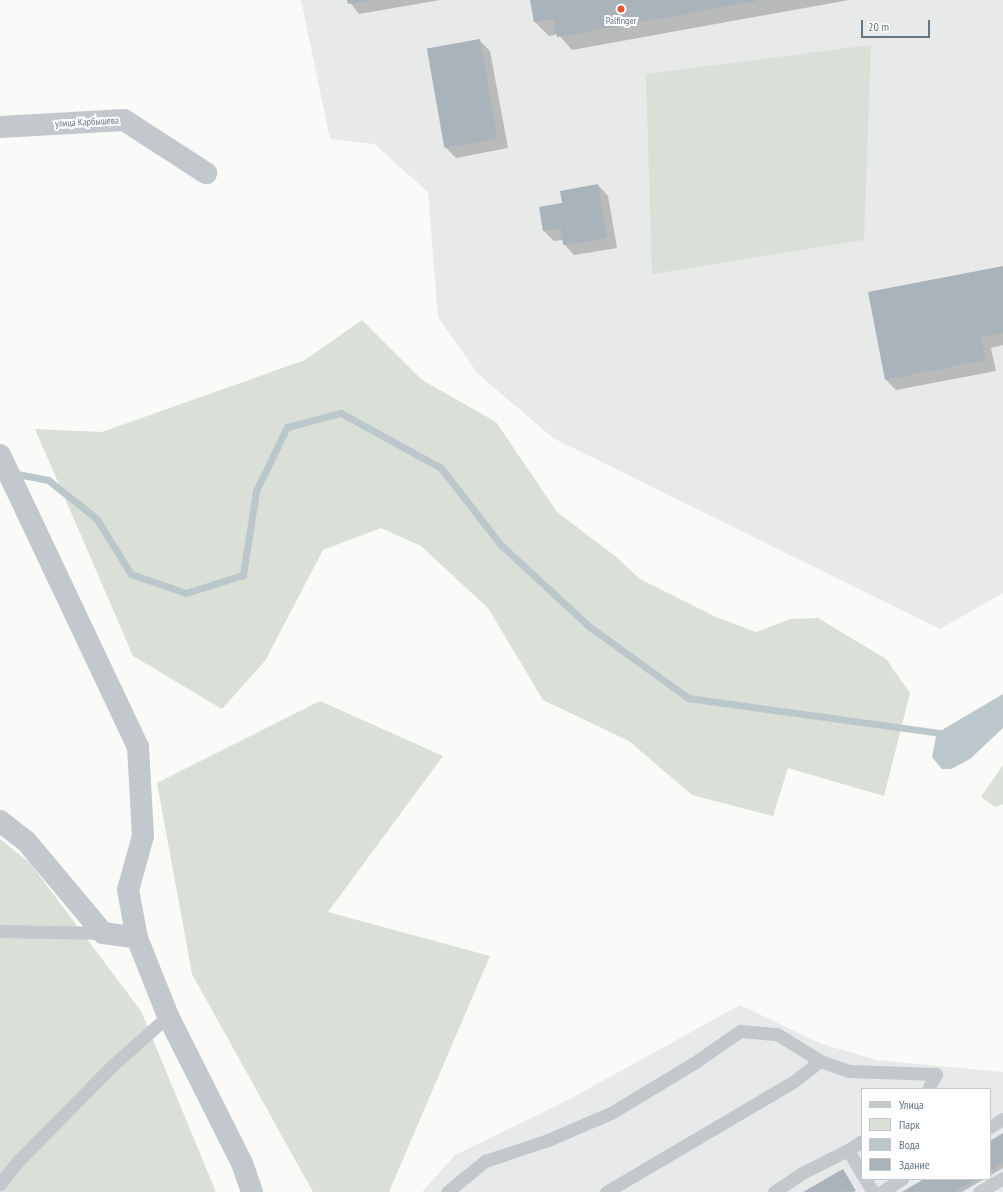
<!DOCTYPE html>
<html>
<head>
<meta charset="utf-8">
<style>
	body { margin:0 }
	#map { position:relative; width:1003px; height:1192px; overflow:hidden; background:#fafaf8; font-family:"PT Sans Narrow",sans-serif }
	div>[style] { position:absolute }
	.built>* { inset:0; background:#e8e9e9 }
	.green>* { inset:0; background:#dadfd7 }
	.water>* { inset:0; background:#bbc7cb }
	.shadow>* { inset:0; background:#0003 }
	.stream>* { height:7px; margin:-3.5px; padding:0 3.5px; transform-origin:3.5px; border-radius:3.5px; background:#bbc7cb }
	.building>* { inset:0; background:#aab3b9; transform-origin:0 0 }
	.lane>* { height:13px; margin:-6.5px; padding:0 6.5px; transform-origin:6.5px; border-radius:6.5px; background:#c3c8cc }
	.street>* { height:22px; margin:-11px; padding:0 11px; transform-origin:11px; border-radius:11px; background:#c3c8cc }
	.dots>* { width:11px; height:11px; translate:-50% -50%; box-sizing:border-box; border:2px solid #fff; border-radius:50% }
	span { translate:-50% -50%; white-space:nowrap; text-align:center; line-height:1.15; -webkit-text-stroke:4px #fff; paint-order:stroke }
	.poi-label { font-size:10px; color:#657683 }
	.street-label { font-size:10px; color:#657683 }
	.legend { position:absolute; left:861px; top:1088px; width:130px; height:92px; box-sizing:border-box; background:#fff; border:1px solid #c1c8cd; margin:0; padding:5px 7px; list-style:none; font-size:12px; color:#657683 }
	.legend li { display:flex; align-items:center; gap:8px; height:20px }
	.legend b { width:20px; border:1px solid #c1c8cd }
	.scale { position:absolute; left:861px; top:20px; width:69px; height:18px; box-sizing:border-box; border:2px solid #657683; border-top:0; padding-left:5px; font-size:12px; line-height:14px; white-space:nowrap; color:#657683; -webkit-text-stroke:3px #fff; paint-order:stroke }
</style>
</head>
<body>
<div id="map">
	<div class="built">
		<div style="clip-path:polygon(301px 0,1003px 0,1003px 593px,940px 629px,553px 438px,478px 374px,438px 317px,428px 192px,374px 144px,330px 139px)"></div>
		<div style="clip-path:polygon(evenodd,740px 1005px,822px 1044px,877px 1060px,1003px 1072px,1003px 1192px,422px 1192px,455px 1155px,568px 1100px,740px 1005px,862px 1089px,990px 1089px,990px 1179px,862px 1179px,862px 1089px)"></div>
	</div>
	<div class="green">
		<div style="clip-path:polygon(871px 45px,864px 240px,652px 274px,646px 74px)"></div>
		<div style="clip-path:polygon(362px 320px,422px 380px,496px 422px,557px 512px,615px 556px,640px 579px,716px 617px,756px 632px,790px 619px,818px 618px,886px 659px,910px 693px,884px 796px,788px 768px,773px 816px,692px 795px,629px 741px,543px 700px,488px 608px,421px 546px,381px 528px,323px 550px,265px 661px,222px 709px,133px 656px,35px 429px,102px 432px,305px 360px)"></div>
		<div style="clip-path:polygon(320px 701px,443px 756px,328px 912px,490px 956px,389px 1192px,313px 1192px,192px 974px,157px 783px)"></div>
		<div style="clip-path:polygon(1003px 765px,1003px 804px,995px 807px,981px 797px)"></div>
		<div style="clip-path:polygon(0 839px,30px 863px,141px 1011px,216px 1192px,0 1192px)"></div>
	</div>
	<div class="water">
		<div style="clip-path:polygon(1003px 694px,1003px 728px,970px 759px,951px 769px,942px 769px,932px 757px,936px 737px,942px 730px)"></div>
	</div>
	<div class="shadow">
		<div style="clip-path:polygon(348px 0,440px 0,359px 14px)"></div>
		<div style="clip-path:polygon(531px 0,849px 0,572px 50px,558px 34px,549px 36px,535px 22px)"></div>
		<div style="clip-path:polygon(479px 40px,490px 51px,508px 148px,456px 158px,446px 148px)"></div>
		<div style="clip-path:polygon(598px 185px,608px 196px,617px 248px,574px 255px,564px 244px,563px 240px,554px 241px,544px 231px)"></div>
		<div style="clip-path:polygon(1003px 267px,1003px 345px,991px 348px,996px 371px,896px 390px,886px 380px)"></div>
		<div style="clip-path:polygon(1003px 1134px,1003px 1168px,990px 1176px,990px 1142px)"></div>
		<div style="clip-path:polygon(843px 1170px,855px 1192px,805px 1192px)"></div>
		<div style="clip-path:polygon(926px 1179px,984px 1179px,962px 1192px,904px 1192px)"></div>
	</div>
	<div class="stream">
		<div style="left:12px;top:473px;width:37px;rotate:11deg"></div>
		<div style="left:48px;top:480px;width:61px;rotate:38.4deg"></div>
		<div style="left:96px;top:518px;width:66px;rotate:58deg"></div>
		<div style="left:131px;top:574px;width:58px;rotate:19.1deg"></div>
		<div style="left:186px;top:593px;width:60px;rotate:-17.5deg"></div>
		<div style="left:243px;top:575px;width:85px;rotate:-81.2deg"></div>
		<div style="left:256px;top:491px;width:71px;rotate:-64.2deg"></div>
		<div style="left:287px;top:427px;width:56px;rotate:-14.5deg"></div>
		<div style="left:341px;top:413px;width:114px;rotate:28.8deg"></div>
		<div style="left:441px;top:468px;width:98px;rotate:52.1deg"></div>
		<div style="left:501px;top:545px;width:121px;rotate:42.7deg"></div>
		<div style="left:590px;top:627px;width:121px;rotate:35.9deg"></div>
		<div style="left:688px;top:698px;width:263px;rotate:7.9deg"></div>
	</div>
	<div class="building">
		<div style="clip-path:polygon(347px 0,367px 0,367px 1px,348px 4px)"></div>
		<div style="clip-path:polygon(530px 0,757px 0,757px 1px,557px 37px,554px 19px,534px 22px)"></div>
		<div style="left:480px;top:39px;width:101px;height:54px;rotate:80deg"></div>
		<div style="clip-path:polygon(598px 184px,607px 238px,563px 245px,561px 228px,543px 231px,539px 207px,562px 203px,560px 191px)"></div>
		<div style="clip-path:polygon(1003px 266px,1003px 333px,981px 337px,986px 360px,885px 380px,868px 292px)"></div>
		<div style="clip-path:polygon(1003px 1133px,1003px 1163px,990px 1171px,990px 1141px)"></div>
		<div style="clip-path:polygon(843px 1169px,856px 1191px,803px 1192px)"></div>
		<div style="clip-path:polygon(924px 1179px,976px 1179px,954px 1192px,902px 1192px)"></div>
	</div>
	<div class="lane">
		<div style="left:0;top:931px;width:103px;rotate:1.1deg"></div>
		<div style="left:990px;top:1127px;width:15px;rotate:-32deg"></div>
		<div style="left:862px;top:1141px;width:17px;rotate:147deg"></div>
		<div style="left:848px;top:1150px;width:28px;rotate:60deg"></div>
		<div style="left:865px;top:1179px;width:15px;rotate:58deg"></div>
		<div style="left:0;top:1184px;width:31px;rotate:-52deg"></div>
		<div style="left:19px;top:1160px;width:132px;rotate:-45.3deg"></div>
		<div style="left:112px;top:1066px;width:75px;rotate:-41.8deg"></div>
		<div style="left:447px;top:1192px;width:49px;rotate:-39.2deg"></div>
		<div style="left:485px;top:1161px;width:66px;rotate:-18.4deg"></div>
		<div style="left:548px;top:1140px;width:69px;rotate:-23.2deg"></div>
		<div style="left:611px;top:1113px;width:97px;rotate:-31.1deg"></div>
		<div style="left:694px;top:1063px;width:56px;rotate:-34.8deg"></div>
		<div style="left:740px;top:1031px;width:37px;rotate:5deg"></div>
		<div style="left:777px;top:1034px;width:51px;rotate:32.1deg"></div>
		<div style="left:820px;top:1061px;width:31px;rotate:19deg"></div>
		<div style="left:849px;top:1071px;width:87px;rotate:2deg"></div>
		<div style="left:936px;top:1074px;width:17px;rotate:118deg"></div>
		<div style="left:606px;top:1192px;width:217px;rotate:-30.5deg"></div>
		<div style="left:793px;top:1082px;width:34px;rotate:-38deg"></div>
		<div style="left:774px;top:1192px;width:36px;rotate:-34deg"></div>
		<div style="left:804px;top:1172px;width:49px;rotate:-26.6deg"></div>
		<div style="left:881px;top:1192px;width:25px;rotate:-32deg"></div>
		<div style="left:979px;top:1192px;width:28px;rotate:-30deg"></div>
	</div>
	<div class="street">
		<div style="left:0;top:127px;width:124px;rotate:-3.2deg"></div>
		<div style="left:124px;top:120px;width:98px;rotate:32.9deg"></div>
		<div style="left:0;top:455px;width:323px;rotate:64.7deg"></div>
		<div style="left:138px;top:747px;width:89px;rotate:86.8deg"></div>
		<div style="left:143px;top:836px;width:56px;rotate:105.5deg"></div>
		<div style="left:128px;top:890px;width:49px;rotate:79.4deg"></div>
		<div style="left:137px;top:938px;width:84px;rotate:68.3deg"></div>
		<div style="left:168px;top:1016px;width:165px;rotate:63.3deg"></div>
		<div style="left:242px;top:1163px;width:31px;rotate:71deg"></div>
		<div style="left:0;top:821px;width:33px;rotate:38deg"></div>
		<div style="left:26px;top:841px;width:120px;rotate:50.1deg"></div>
		<div style="left:103px;top:933px;width:34px;rotate:8deg"></div>
	</div>
	<div class="dots">
		<div style="left:621px;top:9px;background:#e4572e"></div>
	</div>
	<div class="poi-label">
		<span style="left:621px;top:21px">Palfinger</span>
	</div>
	<div class="street-label">
		<span style="left:87px;top:122px;rotate:-3deg">улица Карбышева</span>
	</div>
	<ul class="legend">
	<li><b style="height:5px;background:#c3c8cc"></b>Улица</li>
	<li><b style="height:11px;background:#dadfd7"></b>Парк</li>
	<li><b style="height:11px;background:#bbc7cb"></b>Вода</li>
	<li><b style="height:11px;background:#aab3b9"></b>Здание</li>
	</ul>
	<div class="scale">20 m</div>
</div>
</body>
</html>
